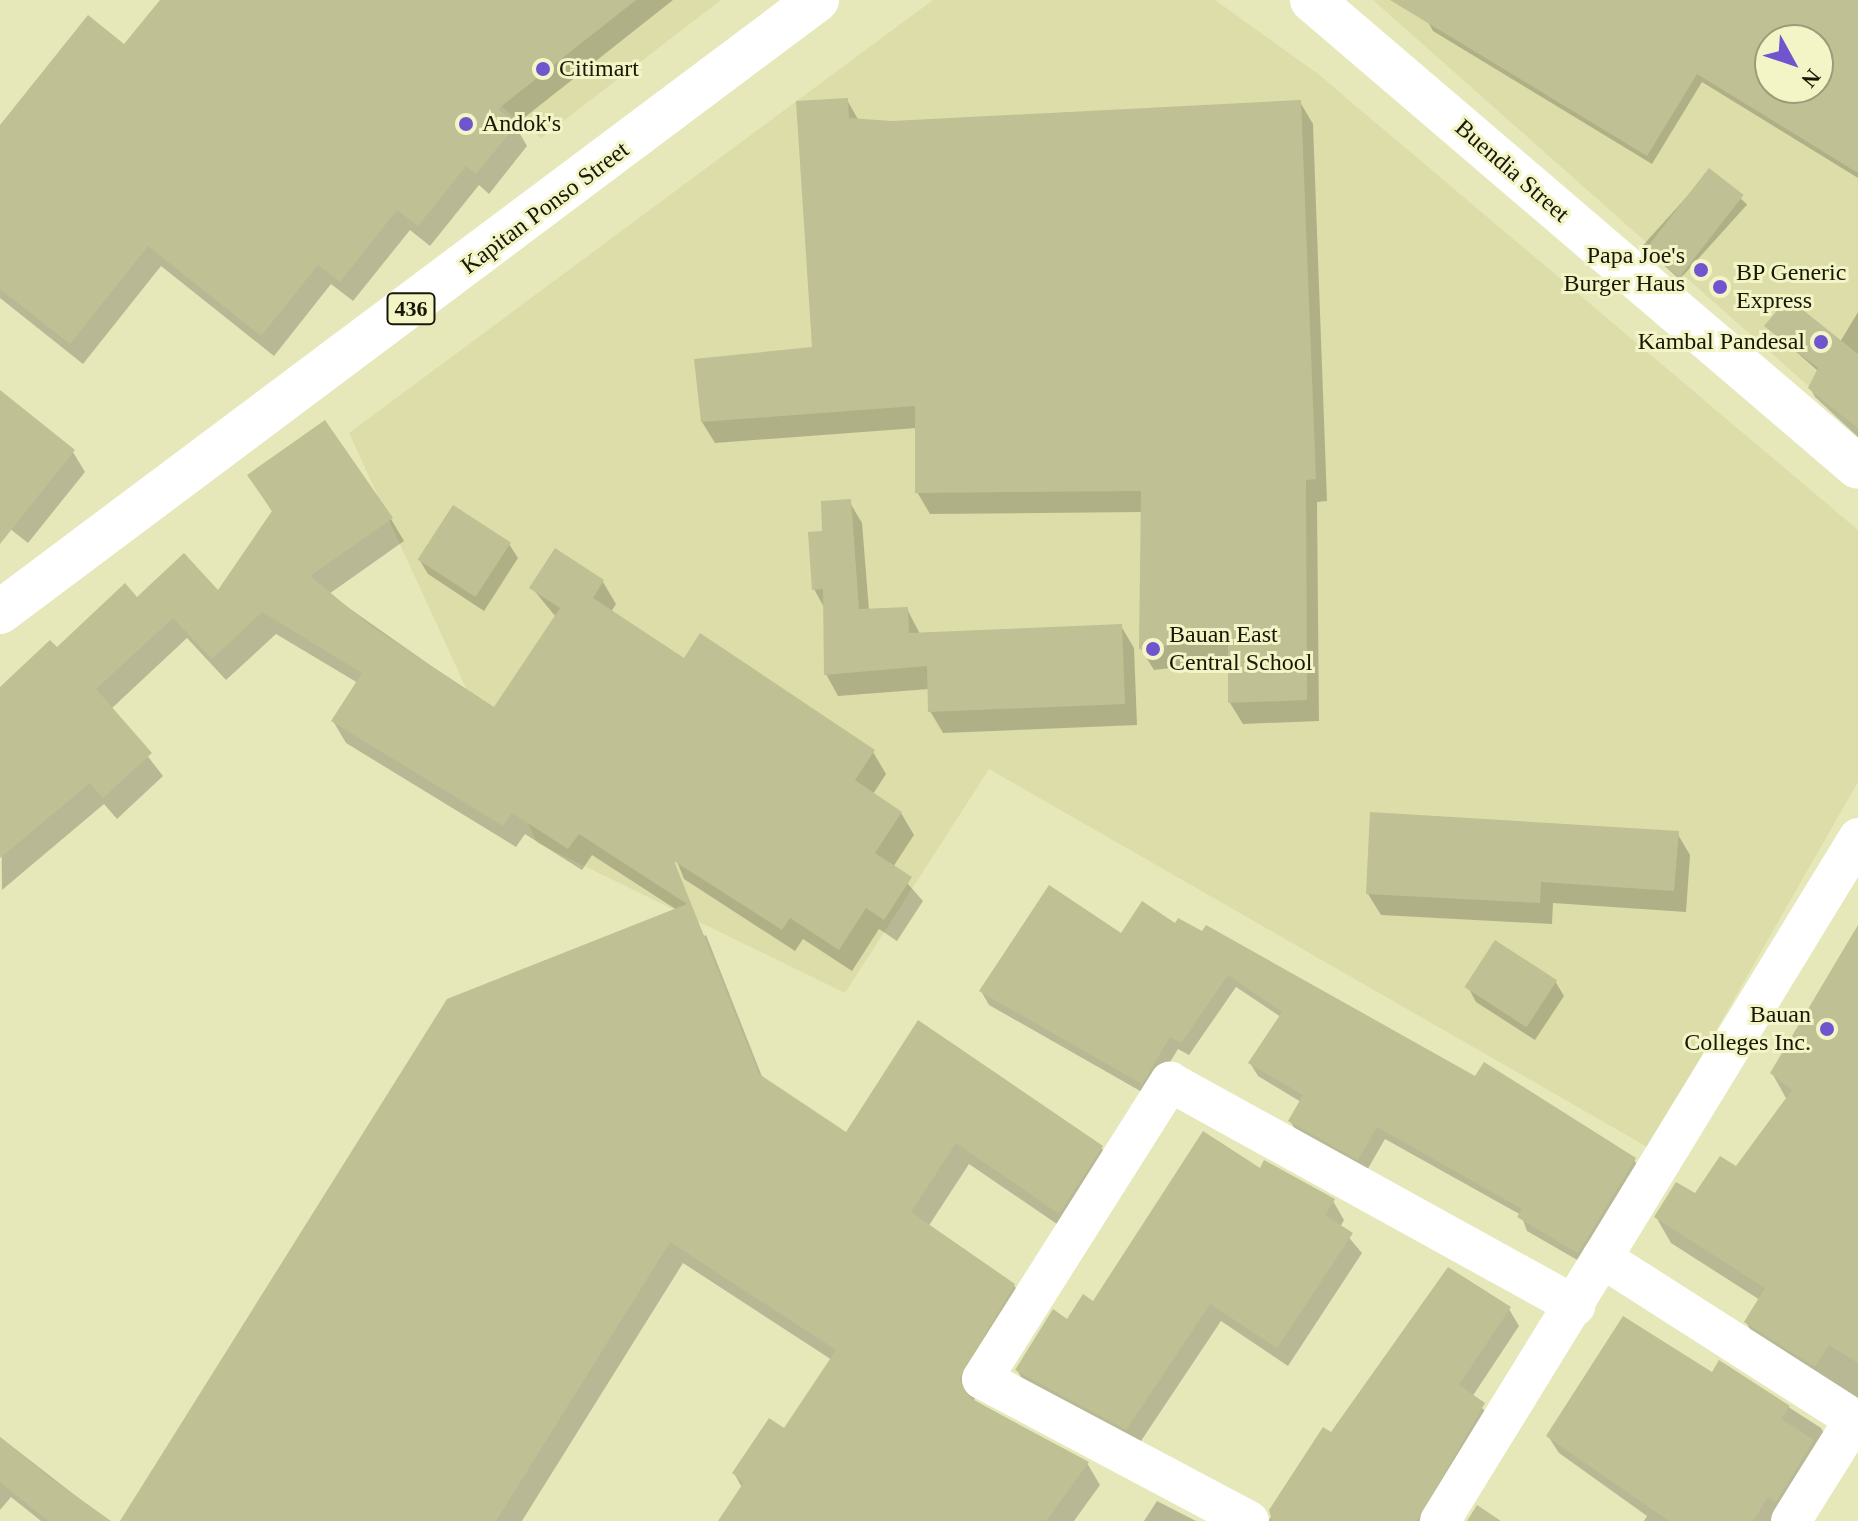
<!DOCTYPE html>
<html>
<head>
<meta charset="utf-8">
<style>
	body { margin:0 }
	#map { position:relative; width:1858px; height:1521px; overflow:hidden; background:#e6e8ba; font-family:Georgia,serif }
	div>[style] { position:absolute }
	.built>* { inset:0; background:#dcdda8 }
	.shadow>* { inset:0; background:#0003; transform-origin:0 0 }
	.building>* { inset:0; background:#bfc093; transform-origin:0 0 }
	.minor>* { height:40px; margin:-20px; padding:0 20px; transform-origin:20px; border-radius:20px; background:#fff }
	.primary>* { height:44px; margin:-22px; padding:0 22px; transform-origin:22px; border-radius:22px; background:#fff }
	.dots>* { width:22px; height:22px; translate:-50% -50%; box-sizing:border-box; border:4px solid #f3f5c6; border-radius:50% }
	span { translate:-50% -50%; white-space:nowrap; text-align:center; line-height:1.15; -webkit-text-stroke:6px #f3f5c6; paint-order:stroke }
	.shield-label span { padding:2px 6px; background:#f3f5c6; border:2px solid; border-radius:6px; -webkit-text-stroke-width:0 }
	.shield-label { font-size:22px; color:#181807; font-weight:700 }
	.poi-label { font-size:24px; color:#181807 }
	.left { translate:0 -50%; text-align:left }
	.right { translate:-100% -50%; text-align:right }
	.street-label { font-size:24px; color:#181807 }
	.north { position:absolute; left:1754px; top:24px; width:80px; height:80px; box-sizing:border-box; background:#f3f5c6; border:2px solid #9b9d7a; border-radius:50%; rotate:130deg; font-size:22px; font-weight:700; line-height:32px; text-align:center; color:#181807 }
	.north::after { content:''; display:block; margin:auto; width:28px; height:36px; background:#7055cf; clip-path:polygon(50% 0,100% 100%,50% 72%,0 100%) }
</style>
</head>
<body>
<div id="map">
	<div class="built">
		<div style="clip-path:polygon(368px 0,721px 0,541px 138px)"></div>
		<div style="clip-path:polygon(933px 0,1215px 0,1318px 74px,1858px 530px,1858px 782px,1649px 1148px,989px 769px,845px 993px,537px 843px,349px 433px)"></div>
		<div style="clip-path:polygon(evenodd,1373px 0,1858px 0,1858px 430px,1373px 0,1770px 40px,1818px 40px,1818px 88px,1770px 88px,1770px 40px)"></div>
	</div>
	<div class="shadow">
		<div style="clip-path:polygon(162px 0,673px 0,515px 125px,527px 146px,489px 194px,479px 185px,430px 246px,410px 230px,353px 301px,331px 284px,274px 356px,161px 266px,83px 364px,0 298px,0 128px,124px 47px)"></div>
		<div style="clip-path:polygon(evenodd,1441px 0,1858px 0,1858px 178px,1702px 82px,1652px 164px,1433px 31px,1428px 22px,1441px 0,1770px 40px,1818px 40px,1818px 88px,1770px 88px,1770px 40px)"></div>
		<div style="clip-path:polygon(847px 100px,859px 121px,892px 123px,1300px 102px,1313px 124px,1327px 501px,1317px 502px,1319px 721px,1243px 724px,1230px 703px,1230px 661px,1154px 670px,1141px 649px,1143px 512px,930px 514px,917px 492px,917px 428px,715px 443px,702px 422px,814px 349px)"></div>
		<div style="left:1710px;top:171px;width:50px;height:101px;rotate:42deg"></div>
		<div style="clip-path:polygon(1858px 312px,1858px 437px,1815px 397px,1810px 388px,1818px 371px,1767px 326px,1840px 342px)"></div>
		<div style="clip-path:polygon(0 393px,73px 452px,85px 472px,28px 543px,0 521px)"></div>
		<div style="clip-path:polygon(evenodd,250px 476px,391px 519px,404px 541px,329px 594px,494px 710px,556px 617px,532px 588px,603px 582px,616px 604px,611px 612px,685px 661px,873px 752px,886px 774px,873px 794px,901px 813px,914px 835px,893px 867px,923px 901px,897px 941px,879px 929px,852px 971px,803px 939px,795px 951px,684px 879px,763px 1079px,846px 1134px,1101px 1147px,1114px 1169px,1073px 1235px,969px 1164px,928px 1227px,1014px 1285px,1027px 1307px,974px 1400px,1087px 1463px,1100px 1485px,1074px 1521px,719px 1521px,742px 1488px,734px 1473px,784px 1431px,832px 1360px,683px 1263px,522px 1521px,123px 1521px,677px 910px,592px 855px,582px 870px,525px 834px,516px 847px,346px 743px,333px 721px,358px 683px,276px 634px,226px 680px,187px 638px,111px 709px,163px 776px,117px 819px,104px 804px,2px 890px,0 698px,137px 599px,218px 594px,273px 513px,250px 476px,673px 851px,706px 935px,704px 936px,669px 852px,673px 851px)"></div>
		<div style="clip-path:polygon(849px 501px,862px 523px,869px 610px,907px 609px,920px 634px,1121px 626px,1134px 648px,1137px 725px,943px 733px,930px 711px,929px 689px,838px 696px,826px 674px,825px 609px,814px 589px,824px 533px)"></div>
		<div style="clip-path:polygon(509px 544px,518px 558px,484px 611px,428px 574px,419px 559px)"></div>
		<div style="clip-path:polygon(1677px 833px,1690px 855px,1686px 912px,1553px 903px,1552px 924px,1381px 915px,1368px 894px)"></div>
		<div style="clip-path:polygon(1176px 926px,1634px 1160px,1642px 1173px,1586px 1265px,1527px 1231px,1521px 1215px,1385px 1139px,1366px 1172px,1298px 1134px,1290px 1121px,1301px 1102px,1258px 1076px,1250px 1063px,1281px 1017px,1236px 987px,1189px 1055px,1178px 1049px,1149px 1096px,989px 1005px,981px 991px,1121px 936px)"></div>
		<div style="clip-path:polygon(1858px 929px,1858px 1409px,1761px 1348px,1746px 1322px,1760px 1300px,1671px 1243px,1656px 1217px,1737px 1169px,1787px 1100px,1772px 1073px)"></div>
		<div style="clip-path:polygon(1555px 981px,1564px 996px,1535px 1040px,1476px 1002px,1468px 987px)"></div>
		<div style="clip-path:polygon(1261px 1170px,1333px 1201px,1344px 1220px,1340px 1227px,1362px 1253px,1288px 1366px,1221px 1321px,1137px 1447px,1028px 1389px,1017px 1370px,1067px 1322px)"></div>
		<div style="clip-path:polygon(1509px 1309px,1519px 1326px,1472px 1397px,1494px 1421px,1433px 1521px,1268px 1521px,1332px 1434px)"></div>
		<div style="clip-path:polygon(1720px 1363px,1821px 1428px,1831px 1446px,1773px 1521px,1644px 1521px,1647px 1516px,1559px 1453px,1548px 1436px,1712px 1375px)"></div>
		<div style="clip-path:polygon(0 1437px,103px 1517px,105px 1521px,41px 1521px,11px 1497px,0 1510px)"></div>
		<div style="clip-path:polygon(1157px 1501px,1196px 1521px,1144px 1521px)"></div>
	</div>
	<div class="building">
		<div style="clip-path:polygon(160px 0,636px 0,498px 109px,517px 124px,476px 174px,466px 166px,418px 226px,397px 210px,340px 282px,318px 265px,261px 336px,148px 246px,70px 344px,0 289px,0 125px,88px 15px,124px 44px)"></div>
		<div style="clip-path:polygon(evenodd,1390px 0,1858px 0,1858px 173px,1697px 74px,1647px 156px,1390px 0,1770px 40px,1818px 40px,1818px 88px,1770px 88px,1770px 40px)"></div>
		<div style="clip-path:polygon(848px 98px,849px 118px,892px 121px,1301px 100px,1316px 479px,1306px 480px,1307px 700px,1228px 703px,1228px 638px,1139px 649px,1141px 491px,915px 493px,915px 406px,701px 422px,694px 359px,812px 347px,796px 101px)"></div>
		<div style="left:1709px;top:168px;width:44px;height:104px;rotate:38deg"></div>
		<div style="clip-path:polygon(1788px 298px,1858px 354px,1858px 429px,1808px 388px,1818px 368px,1764px 326px)"></div>
		<div style="clip-path:polygon(0 390px,75px 450px,0 544px)"></div>
		<div style="clip-path:polygon(325px 420px,393px 518px,310px 576px,372px 627px,494px 707px,560px 608px,529px 588px,555px 548px,604px 580px,593px 598px,684px 658px,700px 633px,875px 750px,855px 780px,902px 812px,875px 853px,912px 877px,884px 920px,866px 908px,839px 950px,790px 918px,782px 930px,674px 861px,759px 1074px,846px 1132px,918px 1020px,1103px 1146px,1059px 1214px,956px 1143px,911px 1212px,1015px 1284px,959px 1379px,971px 1399px,1089px 1462px,1046px 1521px,718px 1521px,744px 1482px,732px 1473px,769px 1418px,784px 1428px,836px 1350px,670px 1242px,496px 1521px,120px 1521px,447px 999px,687px 904px,579px 834px,568px 849px,512px 813px,503px 826px,331px 721px,362px 673px,262px 612px,212px 659px,173px 618px,96px 689px,152px 753px,103px 798px,90px 783px,0 858px,0 687px,50px 640px,57px 647px,125px 583px,137px 597px,184px 553px,218px 590px,272px 511px,247px 475px)"></div>
		<div style="clip-path:polygon(851px 499px,859px 609px,908px 607px,909px 633px,1122px 624px,1125px 704px,928px 712px,927px 666px,824px 675px,823px 589px,812px 590px,808px 532px,822px 531px,821px 501px)"></div>
		<div style="left:453px;top:505px;width:69px;height:65px;rotate:33deg"></div>
		<div style="clip-path:polygon(1370px 812px,1679px 831px,1674px 891px,1541px 882px,1540px 903px,1366px 894px)"></div>
		<div style="clip-path:polygon(1049px 885px,1121px 933px,1142px 901px,1175px 923px,1178px 918px,1202px 931px,1206px 925px,1475px 1076px,1484px 1062px,1636px 1158px,1578px 1253px,1517px 1217px,1522px 1209px,1377px 1127px,1358px 1160px,1288px 1121px,1303px 1095px,1248px 1063px,1282px 1012px,1228px 975px,1181px 1043px,1170px 1037px,1142px 1084px,979px 991px)"></div>
		<div style="clip-path:polygon(1858px 925px,1858px 1363px,1829px 1345px,1815px 1367px,1744px 1322px,1765px 1288px,1654px 1217px,1676px 1182px,1695px 1193px,1720px 1156px,1736px 1166px,1792px 1090px,1770px 1073px)"></div>
		<div style="left:1495px;top:940px;width:74px;height:56px;rotate:33deg"></div>
		<div style="clip-path:polygon(1203px 1131px,1260px 1168px,1264px 1160px,1335px 1199px,1325px 1215px,1353px 1233px,1277px 1348px,1210px 1304px,1126px 1430px,1015px 1370px,1053px 1309px,1067px 1319px,1083px 1294px,1093px 1301px)"></div>
		<div style="clip-path:polygon(1448px 1267px,1511px 1307px,1459px 1385px,1485px 1403px,1417px 1521px,1272px 1521px,1269px 1510px,1323px 1427px,1331px 1432px)"></div>
		<div style="clip-path:polygon(1623px 1316px,1712px 1372px,1719px 1360px,1790px 1406px,1781px 1419px,1814px 1440px,1776px 1502px,1768px 1497px,1753px 1521px,1669px 1521px,1546px 1436px)"></div>
		<div style="clip-path:polygon(0 1437px,49px 1477px,111px 1521px,48px 1521px,0 1482px)"></div>
		<div style="clip-path:polygon(1477px 1505px,1501px 1521px,1467px 1521px)"></div>
	</div>
	<div class="minor">
		<div style="left:1602px;top:1258px;width:492px;rotate:-58.6deg"></div>
		<div style="left:1249px;top:1521px;width:302px;rotate:-152deg"></div>
		<div style="left:982px;top:1379px;width:352px;rotate:-57.7deg"></div>
		<div style="left:1170px;top:1082px;width:463px;rotate:28.9deg"></div>
		<div style="left:1440px;top:1521px;width:309px;rotate:-58.4deg"></div>
		<div style="left:1602px;top:1258px;width:304px;rotate:32.6deg"></div>
		<div style="left:1791px;top:1521px;width:119px;rotate:-58deg"></div>
	</div>
	<div class="primary">
		<div style="left:1312px;top:0;width:718px;rotate:40.54deg"></div>
		<div style="left:0;top:612px;width:1021px;rotate:-36.84deg"></div>
	</div>
	<div class="dots">
		<div style="left:543px;top:69px;background:#7055cf"></div>
		<div style="left:466px;top:124px;background:#7055cf"></div>
		<div style="left:1701px;top:270px;background:#7055cf"></div>
		<div style="left:1720px;top:287px;background:#7055cf"></div>
		<div style="left:1821px;top:342px;background:#7055cf"></div>
		<div style="left:1153px;top:649px;background:#7055cf"></div>
		<div style="left:1827px;top:1029px;background:#7055cf"></div>
	</div>
	<div class="shield-label">
		<span style="left:411px;top:309px">436</span>
	</div>
	<div class="poi-label">
		<span class="left" style="left:559px;top:69px">Citimart</span>
		<span class="left" style="left:482px;top:124px">Andok's</span>
		<span class="right" style="left:1685px;top:270px">Papa Joe's<br>Burger Haus</span>
		<span class="left" style="left:1736px;top:287px">BP Generic<br>Express</span>
		<span class="right" style="left:1805px;top:342px">Kambal Pandesal</span>
		<span class="left" style="left:1169px;top:649px">Bauan East<br>Central School</span>
		<span class="right" style="left:1811px;top:1029px">Bauan<br>Colleges Inc.</span>
	</div>
	<div class="street-label">
		<span style="left:1512px;top:171px;rotate:41deg">Buendia Street</span>
		<span style="left:545px;top:208px;rotate:-37deg">Kapitan Ponso Street</span>
	</div>
	<div class="north">N</div>
</div>
</body>
</html>
